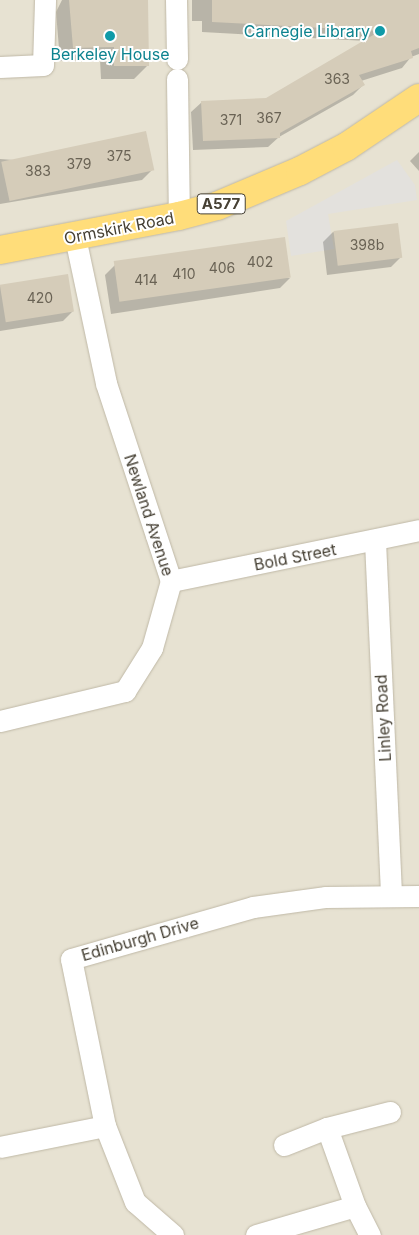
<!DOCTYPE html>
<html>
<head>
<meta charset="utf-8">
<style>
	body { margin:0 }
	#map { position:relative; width:419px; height:1235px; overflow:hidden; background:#f3efe4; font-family:Inter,sans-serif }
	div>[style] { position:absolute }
	.residential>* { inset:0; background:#e7e2d2; transform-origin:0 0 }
	.parking>* { inset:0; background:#e3e1dd }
	.shadow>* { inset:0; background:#0003 }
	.building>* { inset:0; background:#d5ccb9; transform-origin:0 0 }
	.roads { filter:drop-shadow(0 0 1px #bfb8a6) drop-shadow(0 0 1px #bfb8a6) }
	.minor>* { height:21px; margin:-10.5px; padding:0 10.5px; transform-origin:10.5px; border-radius:10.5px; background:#fff }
	.trunk>* { height:28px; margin:-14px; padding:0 14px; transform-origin:14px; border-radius:14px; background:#ffdd7a }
	.dots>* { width:14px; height:14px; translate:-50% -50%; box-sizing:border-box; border:2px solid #fff; border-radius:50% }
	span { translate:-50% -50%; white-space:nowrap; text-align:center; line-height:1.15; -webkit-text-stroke:4px #fff; paint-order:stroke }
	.number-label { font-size:14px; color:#6a6355 }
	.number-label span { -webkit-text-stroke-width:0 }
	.shield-label span { padding:1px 4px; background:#fff; border:1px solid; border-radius:4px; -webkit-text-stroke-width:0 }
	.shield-label { font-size:15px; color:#464034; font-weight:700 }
	.culture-label { font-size:16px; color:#0d838f }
	.right { translate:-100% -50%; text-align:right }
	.street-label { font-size:16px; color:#464034 }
</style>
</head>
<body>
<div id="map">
	<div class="residential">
		<div style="left:0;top:0;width:419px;height:1235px"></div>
	</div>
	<div class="parking">
		<div style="clip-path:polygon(397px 160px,415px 185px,417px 200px,328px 214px,334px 249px,291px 256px,286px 221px)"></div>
	</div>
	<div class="shadow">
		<div style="clip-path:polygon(62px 0,146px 0,147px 66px,134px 79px,101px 79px,100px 60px,60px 61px,56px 12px)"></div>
		<div style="clip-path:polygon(192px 0,419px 0,419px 54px,411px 57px,402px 68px,361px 81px,363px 85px,353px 95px,279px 137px,268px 147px,193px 150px,191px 112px,202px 102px,266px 99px,366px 41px,202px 32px,202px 21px,192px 21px)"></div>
		<div style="clip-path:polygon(419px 152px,419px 171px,410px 161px)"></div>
		<div style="clip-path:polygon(0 159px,152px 170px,142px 180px,0 204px)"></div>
		<div style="clip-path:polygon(333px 232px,401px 257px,391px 267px,327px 275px,323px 242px)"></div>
		<div style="clip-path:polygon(115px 265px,290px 278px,280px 288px,111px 314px,105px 275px)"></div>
		<div style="clip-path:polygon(0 286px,73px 311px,63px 321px,0 331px)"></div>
	</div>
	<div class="building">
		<div style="clip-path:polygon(69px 0,148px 0,149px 66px,114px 66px,114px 47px,73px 48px)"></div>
		<div style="clip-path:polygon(212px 0,419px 0,419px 48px,411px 51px,413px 58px,359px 75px,365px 85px,280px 133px,280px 138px,203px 141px,201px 101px,266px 98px,380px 31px,212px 22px)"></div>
		<div style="left:146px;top:131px;width:40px;height:148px;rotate:78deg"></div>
		<div style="left:398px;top:223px;width:35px;height:65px;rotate:83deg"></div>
		<div style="left:285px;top:237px;width:41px;height:173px;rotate:82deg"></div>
		<div style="left:68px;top:274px;width:38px;height:69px;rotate:81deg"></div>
	</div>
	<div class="roads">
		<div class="minor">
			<div style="left:176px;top:0;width:59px;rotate:89deg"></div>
			<div style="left:0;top:67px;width:43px;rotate:-2.7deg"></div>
			<div style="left:43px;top:65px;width:65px;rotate:-88.2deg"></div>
			<div style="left:177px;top:79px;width:137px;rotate:89.2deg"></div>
			<div style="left:375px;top:541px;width:353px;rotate:87.4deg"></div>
			<div style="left:171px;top:581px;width:253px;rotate:-11.6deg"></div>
			<div style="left:0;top:721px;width:129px;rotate:-13.5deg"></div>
			<div style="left:125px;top:691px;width:51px;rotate:-57.9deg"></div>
			<div style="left:152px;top:648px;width:70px;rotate:-74.2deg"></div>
			<div style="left:171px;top:581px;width:208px;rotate:-108.2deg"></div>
			<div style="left:106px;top:383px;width:149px;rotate:-102deg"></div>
			<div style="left:327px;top:1128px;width:83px;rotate:70.3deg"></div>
			<div style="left:284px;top:1145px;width:46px;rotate:-21.6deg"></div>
			<div style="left:327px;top:1128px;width:65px;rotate:-14.3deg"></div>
			<div style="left:0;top:1147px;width:107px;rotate:-11.3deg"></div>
			<div style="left:173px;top:1235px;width:50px;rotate:-139deg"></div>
			<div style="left:135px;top:1202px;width:82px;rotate:-111.5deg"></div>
			<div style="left:105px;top:1126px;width:170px;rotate:-101.5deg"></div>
			<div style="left:71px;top:959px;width:189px;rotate:-15.9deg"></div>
			<div style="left:253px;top:907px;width:74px;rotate:-7.8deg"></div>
			<div style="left:326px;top:897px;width:93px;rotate:-0.6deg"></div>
			<div style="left:256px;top:1235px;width:103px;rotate:-16.3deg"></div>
			<div style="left:355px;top:1206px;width:33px;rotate:63deg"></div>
		</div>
		<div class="trunk">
			<div style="left:0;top:250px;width:182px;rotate:-10.8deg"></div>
			<div style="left:179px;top:216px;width:39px;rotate:-15deg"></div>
			<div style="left:217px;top:206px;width:90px;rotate:-22.9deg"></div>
			<div style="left:300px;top:171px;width:52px;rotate:-27.6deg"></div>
			<div style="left:346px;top:147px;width:88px;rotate:-33.9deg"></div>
		</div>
	</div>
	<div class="dots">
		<div style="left:380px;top:31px;background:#0f9aa8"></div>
		<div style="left:110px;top:36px;background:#0f9aa8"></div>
	</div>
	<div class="number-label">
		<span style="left:337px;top:79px">363</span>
		<span style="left:269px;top:118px">367</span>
		<span style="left:231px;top:120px">371</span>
		<span style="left:119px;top:156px">375</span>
		<span style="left:79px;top:164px">379</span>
		<span style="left:38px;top:171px">383</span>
		<span style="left:367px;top:245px">398b</span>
		<span style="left:260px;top:262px">402</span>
		<span style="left:222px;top:268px">406</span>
		<span style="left:184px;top:274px">410</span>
		<span style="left:146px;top:280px">414</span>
		<span style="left:40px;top:298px">420</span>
	</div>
	<div class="shield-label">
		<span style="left:221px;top:204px">A577</span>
	</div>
	<div class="culture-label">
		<span class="right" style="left:370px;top:31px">Carnegie Library</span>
		<span style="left:110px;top:54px">Berkeley House</span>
	</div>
	<div class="street-label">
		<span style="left:119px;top:228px;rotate:-11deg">Ormskirk Road</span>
		<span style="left:149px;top:515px;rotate:72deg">Newland Avenue</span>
		<span style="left:295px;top:557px;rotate:-11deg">Bold Street</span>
		<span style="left:383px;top:718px;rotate:-93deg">Linley Road</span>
		<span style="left:140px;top:939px;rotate:-16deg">Edinburgh Drive</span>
	</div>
</div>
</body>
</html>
